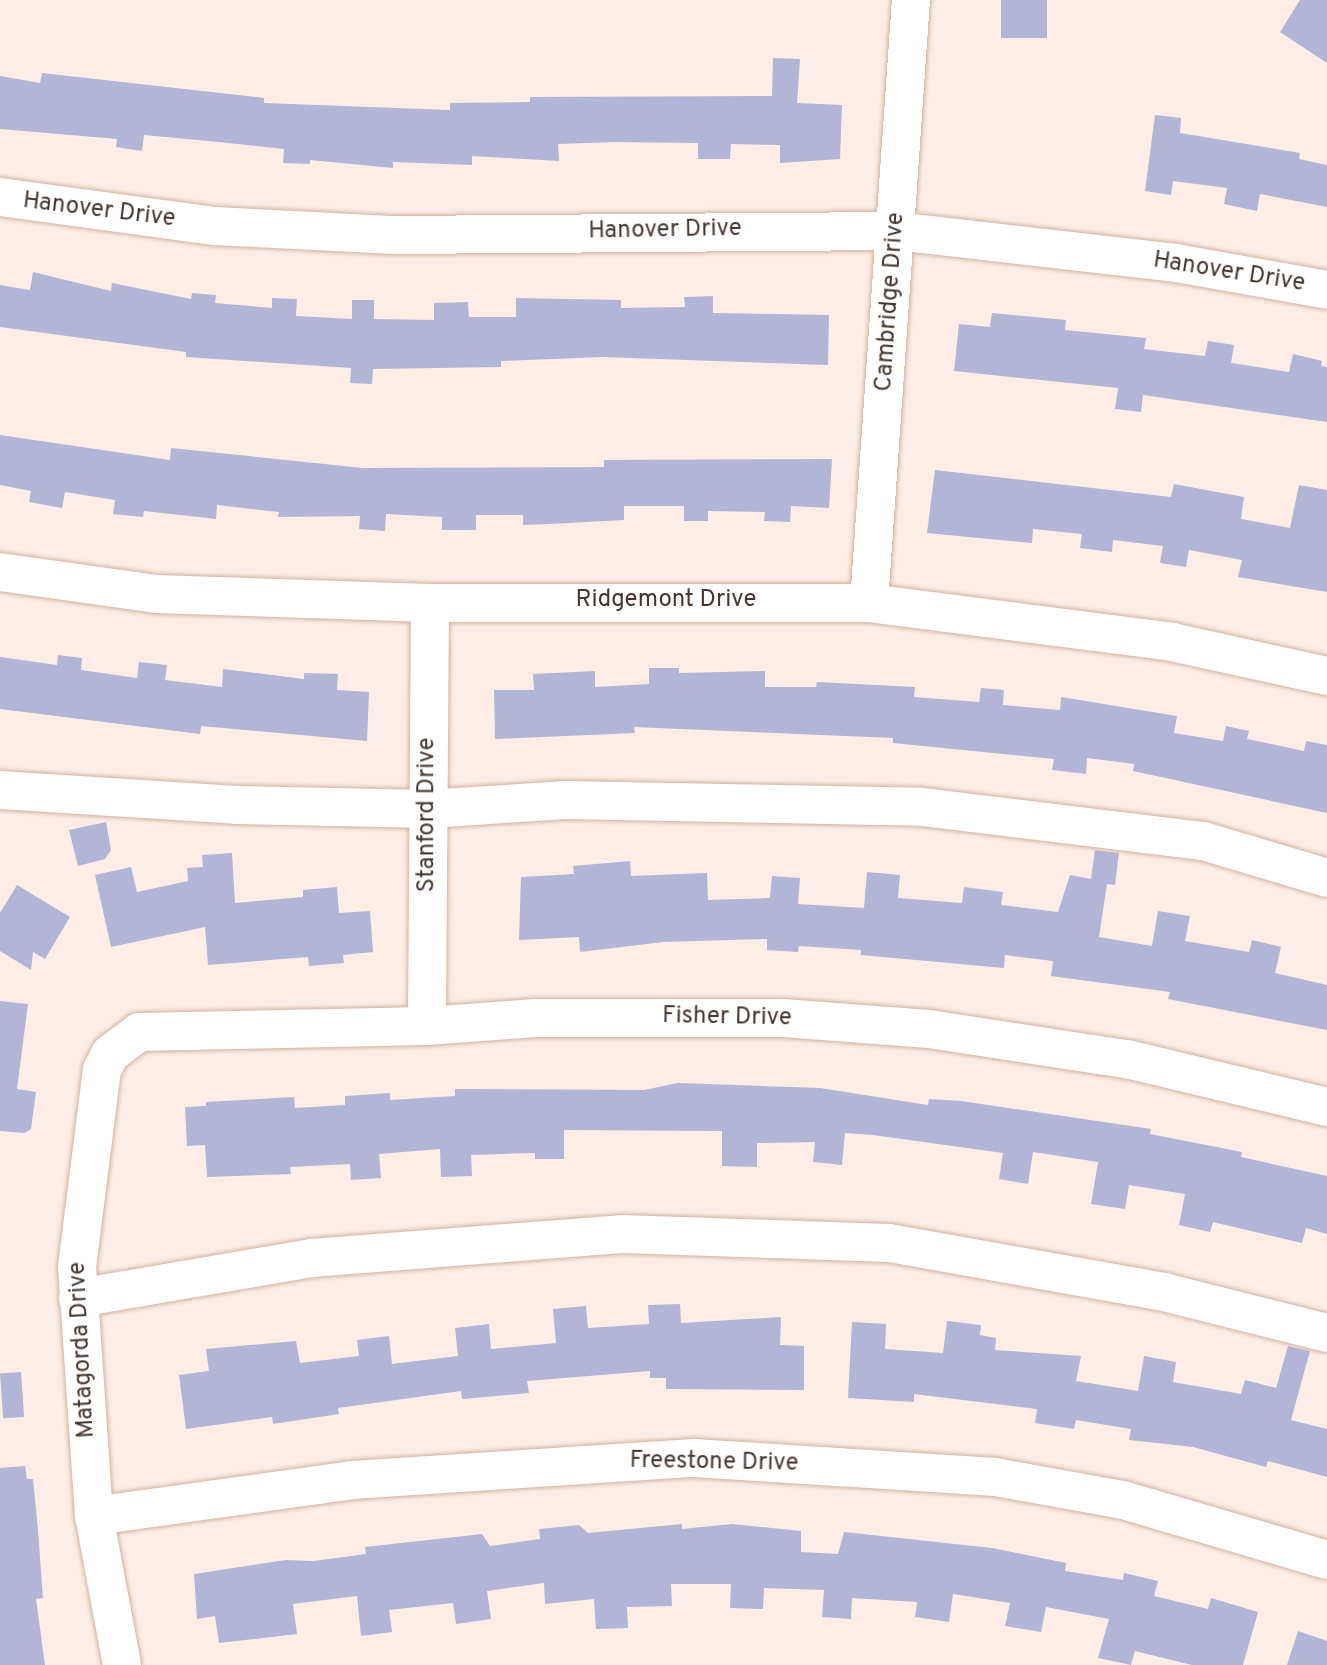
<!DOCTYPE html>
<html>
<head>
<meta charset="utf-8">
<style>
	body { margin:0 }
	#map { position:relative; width:1327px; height:1665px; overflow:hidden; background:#fceee6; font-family:Overpass,sans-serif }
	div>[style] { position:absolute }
	.building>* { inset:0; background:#b2b5d6; transform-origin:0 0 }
	.roads { filter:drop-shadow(0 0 2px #d3b19f) drop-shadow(0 0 2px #d3b19f) }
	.minor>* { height:38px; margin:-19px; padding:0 19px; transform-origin:19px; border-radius:19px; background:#fff }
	span { translate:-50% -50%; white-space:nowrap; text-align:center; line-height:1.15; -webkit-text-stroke:6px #fff; paint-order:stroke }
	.street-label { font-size:24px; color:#44362f }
</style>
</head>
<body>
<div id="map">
	<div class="building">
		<div style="left:1001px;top:0;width:46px;height:38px"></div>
		<div style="clip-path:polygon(1300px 0,1327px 0,1327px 63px,1280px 32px)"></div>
		<div style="clip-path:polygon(773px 58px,800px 59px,797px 103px,842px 105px,840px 159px,780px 163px,780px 145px,731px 144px,730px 159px,698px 159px,698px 143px,616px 142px,558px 144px,559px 161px,472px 156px,472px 165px,393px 162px,393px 168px,310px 160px,310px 164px,283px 163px,284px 149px,219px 142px,144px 135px,142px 151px,116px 147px,117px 139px,0 129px,0 76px,40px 83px,42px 73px,264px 98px,264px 103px,450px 110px,450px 103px,530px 102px,530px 97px,772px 96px)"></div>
		<div style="clip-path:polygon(1155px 115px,1181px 118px,1180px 133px,1300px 153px,1299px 159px,1327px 165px,1327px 207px,1260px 194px,1257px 211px,1224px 204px,1227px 188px,1173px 181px,1171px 195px,1145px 191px)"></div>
		<div style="clip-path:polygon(33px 272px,111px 291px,112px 283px,191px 299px,192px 293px,216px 295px,215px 303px,272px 308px,272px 298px,297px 299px,296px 316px,352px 319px,352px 300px,374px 300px,374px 319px,434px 320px,434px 303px,468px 302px,469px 317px,516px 317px,516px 298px,621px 300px,621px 308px,685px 307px,684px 297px,713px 296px,713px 313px,829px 315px,828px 365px,603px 357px,501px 361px,501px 367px,373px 369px,372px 384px,350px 383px,351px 368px,186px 357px,186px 352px,0 327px,0 285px,30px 290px)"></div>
		<div style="clip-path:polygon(992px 313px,1066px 320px,1065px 330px,1146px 338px,1144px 349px,1205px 356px,1208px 341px,1234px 345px,1231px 363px,1289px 372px,1293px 354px,1322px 361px,1321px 366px,1327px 367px,1327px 422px,1143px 395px,1141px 412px,1115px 409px,1118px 388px,954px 371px,959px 324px,990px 327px)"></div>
		<div style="clip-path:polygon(0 435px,170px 460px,171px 448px,363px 468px,604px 467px,604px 460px,832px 459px,829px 508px,791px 506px,790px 522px,764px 521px,765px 512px,708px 511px,708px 521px,684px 521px,684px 506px,624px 506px,624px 520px,550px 524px,523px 525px,523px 515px,476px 515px,476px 530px,442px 530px,442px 517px,386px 514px,385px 531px,359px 529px,360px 516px,278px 517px,279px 512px,217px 505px,216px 519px,144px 511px,143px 517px,113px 514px,115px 500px,65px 492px,62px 508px,29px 502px,31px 491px,0 485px)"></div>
		<div style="clip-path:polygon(935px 470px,1171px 497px,1174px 484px,1244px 497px,1241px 519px,1290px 528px,1299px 485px,1327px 490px,1327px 592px,1238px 577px,1242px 560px,1189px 550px,1186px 567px,1160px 563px,1163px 546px,1113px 540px,1112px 552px,1080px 548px,1082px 534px,1033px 529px,1032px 543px,927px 533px)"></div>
		<div style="clip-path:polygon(58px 655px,82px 658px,81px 670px,137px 678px,139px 662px,167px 665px,165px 680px,222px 687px,223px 669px,304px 679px,304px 673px,338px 674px,337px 690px,369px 692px,367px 741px,201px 726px,200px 734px,0 709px,0 657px,57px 665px)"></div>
		<div style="clip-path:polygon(649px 668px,679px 668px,679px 673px,765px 671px,765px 687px,816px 687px,817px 682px,915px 687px,914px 697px,979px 702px,981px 688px,1004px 690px,1003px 705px,1060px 710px,1061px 697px,1177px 716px,1174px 733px,1223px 741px,1226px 726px,1249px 731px,1247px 739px,1304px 751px,1306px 741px,1327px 745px,1327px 813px,1133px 771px,1134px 764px,1087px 758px,1086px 774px,1052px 770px,1054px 759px,893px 743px,893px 738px,634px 727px,635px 733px,495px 739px,494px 690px,534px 690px,533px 674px,595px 671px,595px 687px,649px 684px)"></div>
		<div style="clip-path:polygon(106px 822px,111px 850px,105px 859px,78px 866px,69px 830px)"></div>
		<div style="clip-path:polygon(1095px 850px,1119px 853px,1115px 885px,1107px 884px,1099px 937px,1152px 946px,1158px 911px,1190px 916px,1185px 941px,1249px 952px,1252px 940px,1281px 947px,1275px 973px,1327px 985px,1327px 1030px,1168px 999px,1170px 992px,1051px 976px,1053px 961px,1005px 955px,1004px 968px,861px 955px,861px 950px,799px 946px,798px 952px,767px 950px,767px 939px,663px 942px,580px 952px,579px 937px,519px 940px,521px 877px,574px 874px,573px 866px,630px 861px,631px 876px,707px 873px,708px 900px,770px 898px,772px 876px,800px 878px,798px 904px,864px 908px,867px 872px,900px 875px,898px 898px,962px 903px,964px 887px,1003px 892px,1001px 905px,1058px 912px,1070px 875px,1091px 879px)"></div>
		<div style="clip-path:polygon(232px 853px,235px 903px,303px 897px,303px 890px,337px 887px,339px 913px,370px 911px,373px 952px,343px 955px,344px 963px,309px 966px,308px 957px,208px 965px,205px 927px,111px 947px,95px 875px,131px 867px,137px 892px,188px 881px,187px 868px,203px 867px,202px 855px)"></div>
		<div style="clip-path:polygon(17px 885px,70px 917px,45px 959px,33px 952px,31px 970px,0 951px,0 913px)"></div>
		<div style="clip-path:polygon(0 1001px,28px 1004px,17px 1089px,36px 1092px,31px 1129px,25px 1133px,0 1131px)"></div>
		<div style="clip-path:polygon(678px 1083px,820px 1088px,928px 1105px,929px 1099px,961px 1101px,1151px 1129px,1150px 1134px,1242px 1152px,1241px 1157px,1327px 1176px,1327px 1234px,1306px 1228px,1302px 1243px,1213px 1222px,1210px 1232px,1179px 1225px,1185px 1194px,1129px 1185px,1125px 1209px,1091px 1204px,1098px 1162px,1033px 1152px,1028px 1184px,999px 1179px,1003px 1153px,873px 1135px,845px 1133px,842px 1165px,813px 1162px,815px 1142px,757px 1143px,757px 1167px,722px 1166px,722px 1131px,564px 1130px,564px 1159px,535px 1159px,535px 1153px,471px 1155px,472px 1176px,441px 1177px,440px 1149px,379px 1154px,381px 1178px,351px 1180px,350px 1164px,290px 1167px,291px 1174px,207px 1177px,205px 1145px,187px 1146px,185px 1107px,206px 1106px,206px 1102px,294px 1097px,295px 1108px,345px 1105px,345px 1096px,390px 1093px,390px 1100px,455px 1096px,455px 1089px,644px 1090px)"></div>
		<div style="clip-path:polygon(680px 1304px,681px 1323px,781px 1317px,780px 1345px,804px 1346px,804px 1390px,666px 1389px,666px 1378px,650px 1378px,650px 1371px,527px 1381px,529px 1393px,462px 1399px,461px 1391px,338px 1408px,339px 1414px,273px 1424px,272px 1417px,186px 1429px,179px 1375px,209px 1371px,206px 1349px,296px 1341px,300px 1363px,359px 1356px,357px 1340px,389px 1336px,392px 1364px,458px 1356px,455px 1328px,489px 1324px,491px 1349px,556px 1343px,553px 1309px,586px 1306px,588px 1328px,649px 1324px,648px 1305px)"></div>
		<div style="clip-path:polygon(947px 1321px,981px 1325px,980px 1335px,996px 1338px,995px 1350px,1081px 1356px,1076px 1381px,1138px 1391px,1144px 1356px,1176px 1362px,1173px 1382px,1241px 1394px,1245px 1380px,1276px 1388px,1288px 1346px,1310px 1351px,1291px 1420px,1327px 1429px,1327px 1477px,1268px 1461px,1266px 1467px,1193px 1447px,1129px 1440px,1131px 1429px,1076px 1420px,1074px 1429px,1035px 1423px,1037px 1409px,914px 1394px,914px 1402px,848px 1398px,852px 1322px,886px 1324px,885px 1349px,943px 1353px)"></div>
		<div style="left:21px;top:1372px;width:45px;height:21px;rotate:86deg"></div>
		<div style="clip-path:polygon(25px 1466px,27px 1479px,33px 1479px,38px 1530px,43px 1598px,36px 1599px,45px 1665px,0 1665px,0 1468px)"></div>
		<div style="clip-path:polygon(682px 1524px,682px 1529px,732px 1524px,801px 1531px,801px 1552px,838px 1554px,844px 1532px,992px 1548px,1066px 1563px,1065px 1571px,1123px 1580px,1124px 1573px,1158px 1581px,1154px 1596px,1208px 1609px,1211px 1598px,1258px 1612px,1243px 1665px,1192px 1665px,1135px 1651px,1131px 1665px,1098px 1658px,1109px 1619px,1046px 1607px,1041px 1632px,1005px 1626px,1010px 1603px,953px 1594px,949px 1622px,915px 1617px,917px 1602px,852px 1598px,851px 1619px,822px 1617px,824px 1590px,764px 1588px,763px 1609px,730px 1608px,731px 1584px,671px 1584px,672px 1606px,627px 1607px,628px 1628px,596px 1629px,594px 1599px,545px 1604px,544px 1583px,487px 1591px,491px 1619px,456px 1624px,453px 1603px,389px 1610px,392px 1632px,361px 1636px,357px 1596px,293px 1604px,297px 1634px,219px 1643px,215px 1616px,197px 1619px,194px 1574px,286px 1560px,314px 1561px,366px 1554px,365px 1547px,482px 1534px,490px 1546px,540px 1539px,539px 1529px,579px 1525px,588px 1533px)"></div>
		<div style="clip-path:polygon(1298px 1631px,1327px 1641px,1327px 1665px,1287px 1665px)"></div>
	</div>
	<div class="roads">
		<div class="minor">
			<div style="left:0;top:197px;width:217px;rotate:7.7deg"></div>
			<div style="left:215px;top:226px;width:180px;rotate:2.9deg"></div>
			<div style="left:395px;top:235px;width:501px;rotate:-0.46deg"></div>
			<div style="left:896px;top:231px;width:282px;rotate:6.5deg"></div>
			<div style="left:1176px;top:263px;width:153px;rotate:10.1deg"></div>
			<div style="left:0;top:572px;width:158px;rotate:8deg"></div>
			<div style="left:156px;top:594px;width:274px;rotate:1.9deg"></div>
			<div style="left:430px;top:603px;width:439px"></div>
			<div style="left:869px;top:603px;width:305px;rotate:7.3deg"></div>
			<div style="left:1172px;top:642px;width:159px;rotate:12.4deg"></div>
			<div style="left:869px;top:603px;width:604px;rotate:-86.02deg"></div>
			<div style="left:0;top:790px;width:237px;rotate:3.6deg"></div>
			<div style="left:237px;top:805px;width:192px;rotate:1.2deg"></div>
			<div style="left:429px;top:809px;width:137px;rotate:-3.8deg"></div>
			<div style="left:566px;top:800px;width:356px;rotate:1.1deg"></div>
			<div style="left:922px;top:807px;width:283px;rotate:6.9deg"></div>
			<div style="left:1203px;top:841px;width:129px;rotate:16.6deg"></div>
			<div style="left:427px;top:1026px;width:423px;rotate:-89.6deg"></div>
			<div style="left:78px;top:1298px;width:236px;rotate:-9.7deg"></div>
			<div style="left:311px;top:1258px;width:311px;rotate:-4.4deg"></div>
			<div style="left:621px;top:1234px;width:268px;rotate:1.9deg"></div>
			<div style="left:889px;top:1243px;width:279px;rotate:10.1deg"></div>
			<div style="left:1164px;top:1292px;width:168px;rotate:14.1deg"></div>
			<div style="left:94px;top:1516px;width:260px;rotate:-7.9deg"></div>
			<div style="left:352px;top:1480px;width:343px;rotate:-3.7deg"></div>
			<div style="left:694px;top:1458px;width:302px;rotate:3.6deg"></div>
			<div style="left:995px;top:1477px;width:130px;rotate:10.2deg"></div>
			<div style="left:1123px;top:1500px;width:213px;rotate:16.4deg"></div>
			<div style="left:122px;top:1665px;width:152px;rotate:-100.6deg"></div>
			<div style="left:94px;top:1516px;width:250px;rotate:-93.9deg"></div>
			<div style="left:77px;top:1267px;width:199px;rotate:-82.8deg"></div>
			<div style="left:102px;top:1070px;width:18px;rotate:-63deg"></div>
			<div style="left:110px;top:1054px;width:36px;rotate:-37deg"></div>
			<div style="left:139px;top:1032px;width:288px;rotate:-1.2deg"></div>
			<div style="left:427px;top:1026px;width:109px;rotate:-4.2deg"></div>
			<div style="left:536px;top:1018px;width:247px"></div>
			<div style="left:783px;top:1018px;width:146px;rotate:4.3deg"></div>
			<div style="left:929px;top:1029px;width:204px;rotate:8.7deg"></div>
			<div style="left:1131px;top:1060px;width:202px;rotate:13.5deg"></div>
		</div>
	</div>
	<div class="street-label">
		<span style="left:99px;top:211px;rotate:7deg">Hanover Drive</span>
		<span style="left:665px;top:231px;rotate:-1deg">Hanover Drive</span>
		<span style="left:1229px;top:273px;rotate:9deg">Hanover Drive</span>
		<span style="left:891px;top:302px;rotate:-86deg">Cambridge Drive</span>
		<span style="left:666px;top:601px">Ridgemont Drive</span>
		<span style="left:428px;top:815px;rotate:-90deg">Stanford Drive</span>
		<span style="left:727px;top:1018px;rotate:1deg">Fisher Drive</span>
		<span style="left:83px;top:1350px;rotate:-93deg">Matagorda Drive</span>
		<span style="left:714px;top:1463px;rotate:1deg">Freestone Drive</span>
	</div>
</div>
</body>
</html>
